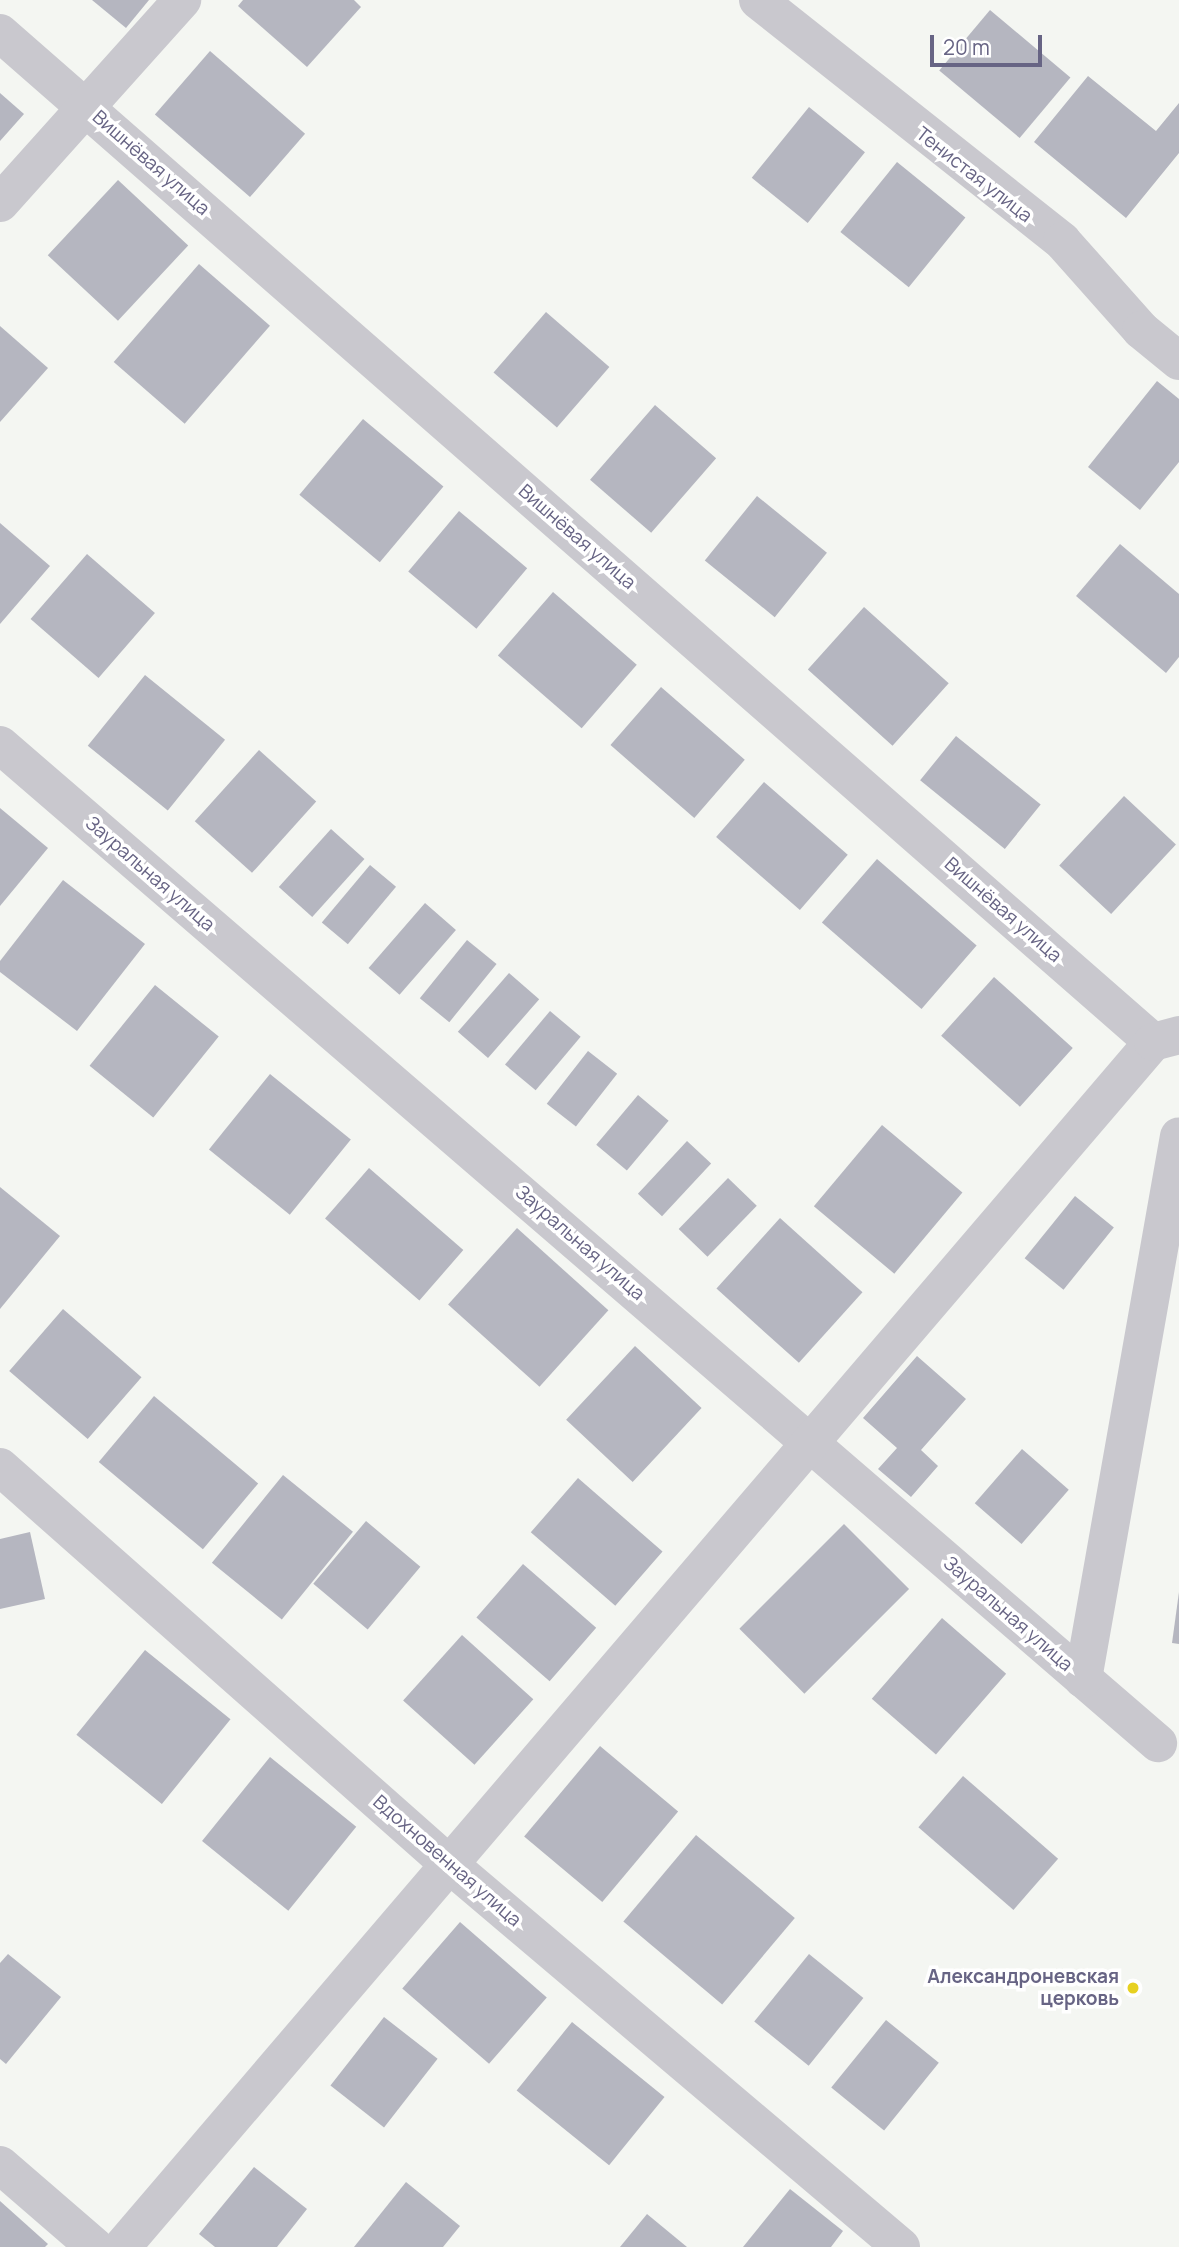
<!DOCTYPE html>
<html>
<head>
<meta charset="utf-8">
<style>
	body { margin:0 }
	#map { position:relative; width:1179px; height:2247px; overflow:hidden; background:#f4f6f2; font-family:Manrope,sans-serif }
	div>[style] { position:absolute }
	.building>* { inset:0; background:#b5b6c0; transform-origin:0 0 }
	.minor>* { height:38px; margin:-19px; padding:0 19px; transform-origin:19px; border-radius:19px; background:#c9c8ce }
	.dots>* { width:19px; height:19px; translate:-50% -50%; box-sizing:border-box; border:4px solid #fff; border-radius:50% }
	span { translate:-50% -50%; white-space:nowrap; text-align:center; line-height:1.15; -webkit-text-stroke:7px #fff; paint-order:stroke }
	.street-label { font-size:19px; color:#676484 }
	.poi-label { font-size:19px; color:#676484; font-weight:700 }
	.right { translate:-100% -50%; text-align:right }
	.scale { position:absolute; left:930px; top:35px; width:112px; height:32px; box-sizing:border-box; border:4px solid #676484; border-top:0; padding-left:9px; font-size:21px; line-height:24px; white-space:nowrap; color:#676484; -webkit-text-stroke:5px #fff; paint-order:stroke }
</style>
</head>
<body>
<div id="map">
	<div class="building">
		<div style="clip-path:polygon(92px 0,149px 0,126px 28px)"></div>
		<div style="clip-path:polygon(243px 0,354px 0,361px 7px,307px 67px,238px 6px)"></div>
		<div style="left:990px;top:10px;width:105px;height:79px;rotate:40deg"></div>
		<div style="left:210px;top:51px;width:126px;height:84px;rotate:41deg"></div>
		<div style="clip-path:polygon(1088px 76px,1156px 131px,1179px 103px,1179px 153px,1126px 218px,1034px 142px)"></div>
		<div style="clip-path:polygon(0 93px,24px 114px,0 141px)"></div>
		<div style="left:809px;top:107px;width:72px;height:91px;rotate:39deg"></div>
		<div style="left:897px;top:162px;width:88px;height:90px;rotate:39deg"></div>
		<div style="left:118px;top:180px;width:96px;height:103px;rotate:43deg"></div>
		<div style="left:199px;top:264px;width:94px;height:130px;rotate:41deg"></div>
		<div style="left:546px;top:312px;width:84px;height:80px;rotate:41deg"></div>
		<div style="clip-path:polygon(0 326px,48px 368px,0 422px)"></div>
		<div style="clip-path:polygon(1157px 381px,1179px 399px,1179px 462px,1140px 510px,1088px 467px)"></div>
		<div style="left:655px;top:405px;width:81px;height:99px;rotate:41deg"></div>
		<div style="left:363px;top:419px;width:105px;height:99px;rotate:40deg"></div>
		<div style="left:757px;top:496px;width:90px;height:83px;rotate:39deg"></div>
		<div style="left:459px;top:511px;width:89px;height:79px;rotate:40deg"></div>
		<div style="clip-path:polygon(0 523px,50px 566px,0 624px)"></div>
		<div style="clip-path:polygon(1120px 544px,1179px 594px,1179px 657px,1166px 673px,1076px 596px)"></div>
		<div style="left:87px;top:554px;width:90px;height:86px;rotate:41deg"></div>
		<div style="left:553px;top:592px;width:111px;height:84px;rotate:41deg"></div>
		<div style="left:864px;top:607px;width:114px;height:84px;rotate:42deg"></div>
		<div style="left:145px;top:675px;width:103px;height:91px;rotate:39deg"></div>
		<div style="left:661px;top:687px;width:111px;height:77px;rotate:41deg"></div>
		<div style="left:956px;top:736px;width:109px;height:57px;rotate:39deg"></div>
		<div style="left:259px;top:750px;width:77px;height:96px;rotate:42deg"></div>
		<div style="left:764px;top:782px;width:111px;height:73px;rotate:41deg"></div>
		<div style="left:1124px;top:796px;width:71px;height:95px;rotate:43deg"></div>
		<div style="clip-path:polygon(0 808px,48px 848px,0 906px)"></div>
		<div style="left:331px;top:829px;width:45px;height:78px;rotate:42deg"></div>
		<div style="left:877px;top:859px;width:132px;height:84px;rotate:41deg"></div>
		<div style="left:370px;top:865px;width:34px;height:75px;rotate:40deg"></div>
		<div style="clip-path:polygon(63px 880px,145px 944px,77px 1031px,0 972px,0 961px)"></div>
		<div style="left:425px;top:903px;width:41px;height:86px;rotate:41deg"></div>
		<div style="left:467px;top:940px;width:38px;height:75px;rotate:39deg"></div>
		<div style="left:509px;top:973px;width:40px;height:78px;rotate:41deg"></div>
		<div style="left:994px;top:977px;width:106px;height:79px;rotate:42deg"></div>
		<div style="left:155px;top:985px;width:82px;height:104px;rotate:39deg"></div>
		<div style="left:550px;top:1011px;width:40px;height:70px;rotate:40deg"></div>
		<div style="left:588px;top:1051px;width:37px;height:67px;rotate:38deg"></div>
		<div style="left:270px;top:1074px;width:104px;height:97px;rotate:39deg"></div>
		<div style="left:638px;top:1095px;width:40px;height:65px;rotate:40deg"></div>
		<div style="left:882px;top:1125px;width:105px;height:106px;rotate:40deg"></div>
		<div style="left:687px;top:1141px;width:33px;height:72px;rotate:43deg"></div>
		<div style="left:369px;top:1168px;width:125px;height:67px;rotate:41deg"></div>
		<div style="left:728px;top:1178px;width:40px;height:71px;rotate:44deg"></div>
		<div style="clip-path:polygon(0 1187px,60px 1236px,0 1309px)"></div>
		<div style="left:1075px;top:1196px;width:50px;height:80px;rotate:39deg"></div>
		<div style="left:780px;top:1218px;width:111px;height:95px;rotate:42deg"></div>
		<div style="left:517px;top:1228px;width:123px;height:103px;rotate:42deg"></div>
		<div style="left:63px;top:1309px;width:104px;height:82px;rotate:41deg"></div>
		<div style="left:635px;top:1346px;width:91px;height:101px;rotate:43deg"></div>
		<div style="clip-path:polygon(917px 1356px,966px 1399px,921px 1450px,938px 1466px,911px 1497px,878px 1469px,897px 1448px,863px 1418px)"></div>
		<div style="left:154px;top:1396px;width:136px;height:86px;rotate:40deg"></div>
		<div style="left:1022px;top:1449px;width:62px;height:72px;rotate:41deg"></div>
		<div style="left:283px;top:1475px;width:90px;height:113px;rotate:39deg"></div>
		<div style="left:578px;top:1478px;width:112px;height:72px;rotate:41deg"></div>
		<div style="left:366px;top:1521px;width:71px;height:82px;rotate:40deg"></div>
		<div style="left:844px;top:1524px;width:92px;height:148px;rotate:45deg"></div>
		<div style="clip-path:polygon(30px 1532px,45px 1599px,0 1609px,0 1539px)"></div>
		<div style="left:523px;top:1564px;width:97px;height:71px;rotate:41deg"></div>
		<div style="clip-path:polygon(1179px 1592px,1179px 1644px,1172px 1643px)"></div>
		<div style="left:942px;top:1618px;width:85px;height:107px;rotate:41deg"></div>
		<div style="left:462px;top:1635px;width:96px;height:88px;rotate:42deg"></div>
		<div style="left:145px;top:1650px;width:110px;height:109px;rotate:39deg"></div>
		<div style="left:600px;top:1746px;width:102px;height:118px;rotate:40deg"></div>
		<div style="left:270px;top:1757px;width:111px;height:108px;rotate:39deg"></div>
		<div style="left:963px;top:1776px;width:126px;height:68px;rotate:41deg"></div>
		<div style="left:696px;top:1835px;width:129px;height:113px;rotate:40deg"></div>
		<div style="left:460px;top:1922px;width:115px;height:88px;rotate:41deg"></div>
		<div style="clip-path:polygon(8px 1954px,61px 1997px,6px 2064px,0 2059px,0 1963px)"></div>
		<div style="left:809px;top:1954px;width:70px;height:87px;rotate:39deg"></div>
		<div style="left:384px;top:2017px;width:68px;height:87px;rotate:38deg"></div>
		<div style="left:886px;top:2020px;width:68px;height:87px;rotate:39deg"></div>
		<div style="left:572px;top:2022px;width:119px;height:88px;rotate:39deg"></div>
		<div style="clip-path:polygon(254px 2167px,307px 2209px,277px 2247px,215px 2247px,199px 2234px)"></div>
		<div style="clip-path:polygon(406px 2182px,460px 2226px,443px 2247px,354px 2247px)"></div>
		<div style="clip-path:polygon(790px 2189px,843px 2231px,831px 2247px,743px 2247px)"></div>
		<div style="clip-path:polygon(0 2201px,48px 2244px,45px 2247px,0 2247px)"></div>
		<div style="clip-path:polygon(647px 2214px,687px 2247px,620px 2247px)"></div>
	</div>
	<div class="minor">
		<div style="left:758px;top:0;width:388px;rotate:38.4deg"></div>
		<div style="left:1062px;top:241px;width:119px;rotate:48.4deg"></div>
		<div style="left:1141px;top:330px;width:49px;rotate:39.2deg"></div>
		<div style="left:0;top:33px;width:1532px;rotate:41.19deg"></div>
		<div style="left:0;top:203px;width:273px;rotate:-48.1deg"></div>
		<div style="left:0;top:745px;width:1529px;rotate:40.76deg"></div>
		<div style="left:0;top:1467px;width:601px;rotate:41.49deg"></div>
		<div style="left:450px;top:1865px;width:591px;rotate:40.26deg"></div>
		<div style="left:1083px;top:1679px;width:551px;rotate:-79.97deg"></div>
		<div style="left:0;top:2165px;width:125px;rotate:40.8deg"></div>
		<div style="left:122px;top:2247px;width:1586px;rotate:-49.45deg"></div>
		<div style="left:1153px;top:1042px;width:27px;rotate:-15deg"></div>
	</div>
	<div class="dots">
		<div style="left:1133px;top:1988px;background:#e7d121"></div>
	</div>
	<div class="street-label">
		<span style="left:151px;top:163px;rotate:41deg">Вишнёвая улица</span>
		<span style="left:974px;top:175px;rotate:38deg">Тенистая улица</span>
		<span style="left:577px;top:537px;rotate:41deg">Вишнёвая улица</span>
		<span style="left:150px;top:874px;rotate:41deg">Зауральная улица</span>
		<span style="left:1003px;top:910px;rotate:41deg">Вишнёвая улица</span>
		<span style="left:580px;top:1243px;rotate:41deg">Зауральная улица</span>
		<span style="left:1008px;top:1614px;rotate:41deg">Зауральная улица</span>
		<span style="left:447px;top:1861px;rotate:41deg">Вдохновенная улица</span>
	</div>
	<div class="poi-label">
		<span class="right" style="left:1119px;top:1988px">Александроневская<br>церковь</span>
	</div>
	<div class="scale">20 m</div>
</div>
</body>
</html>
